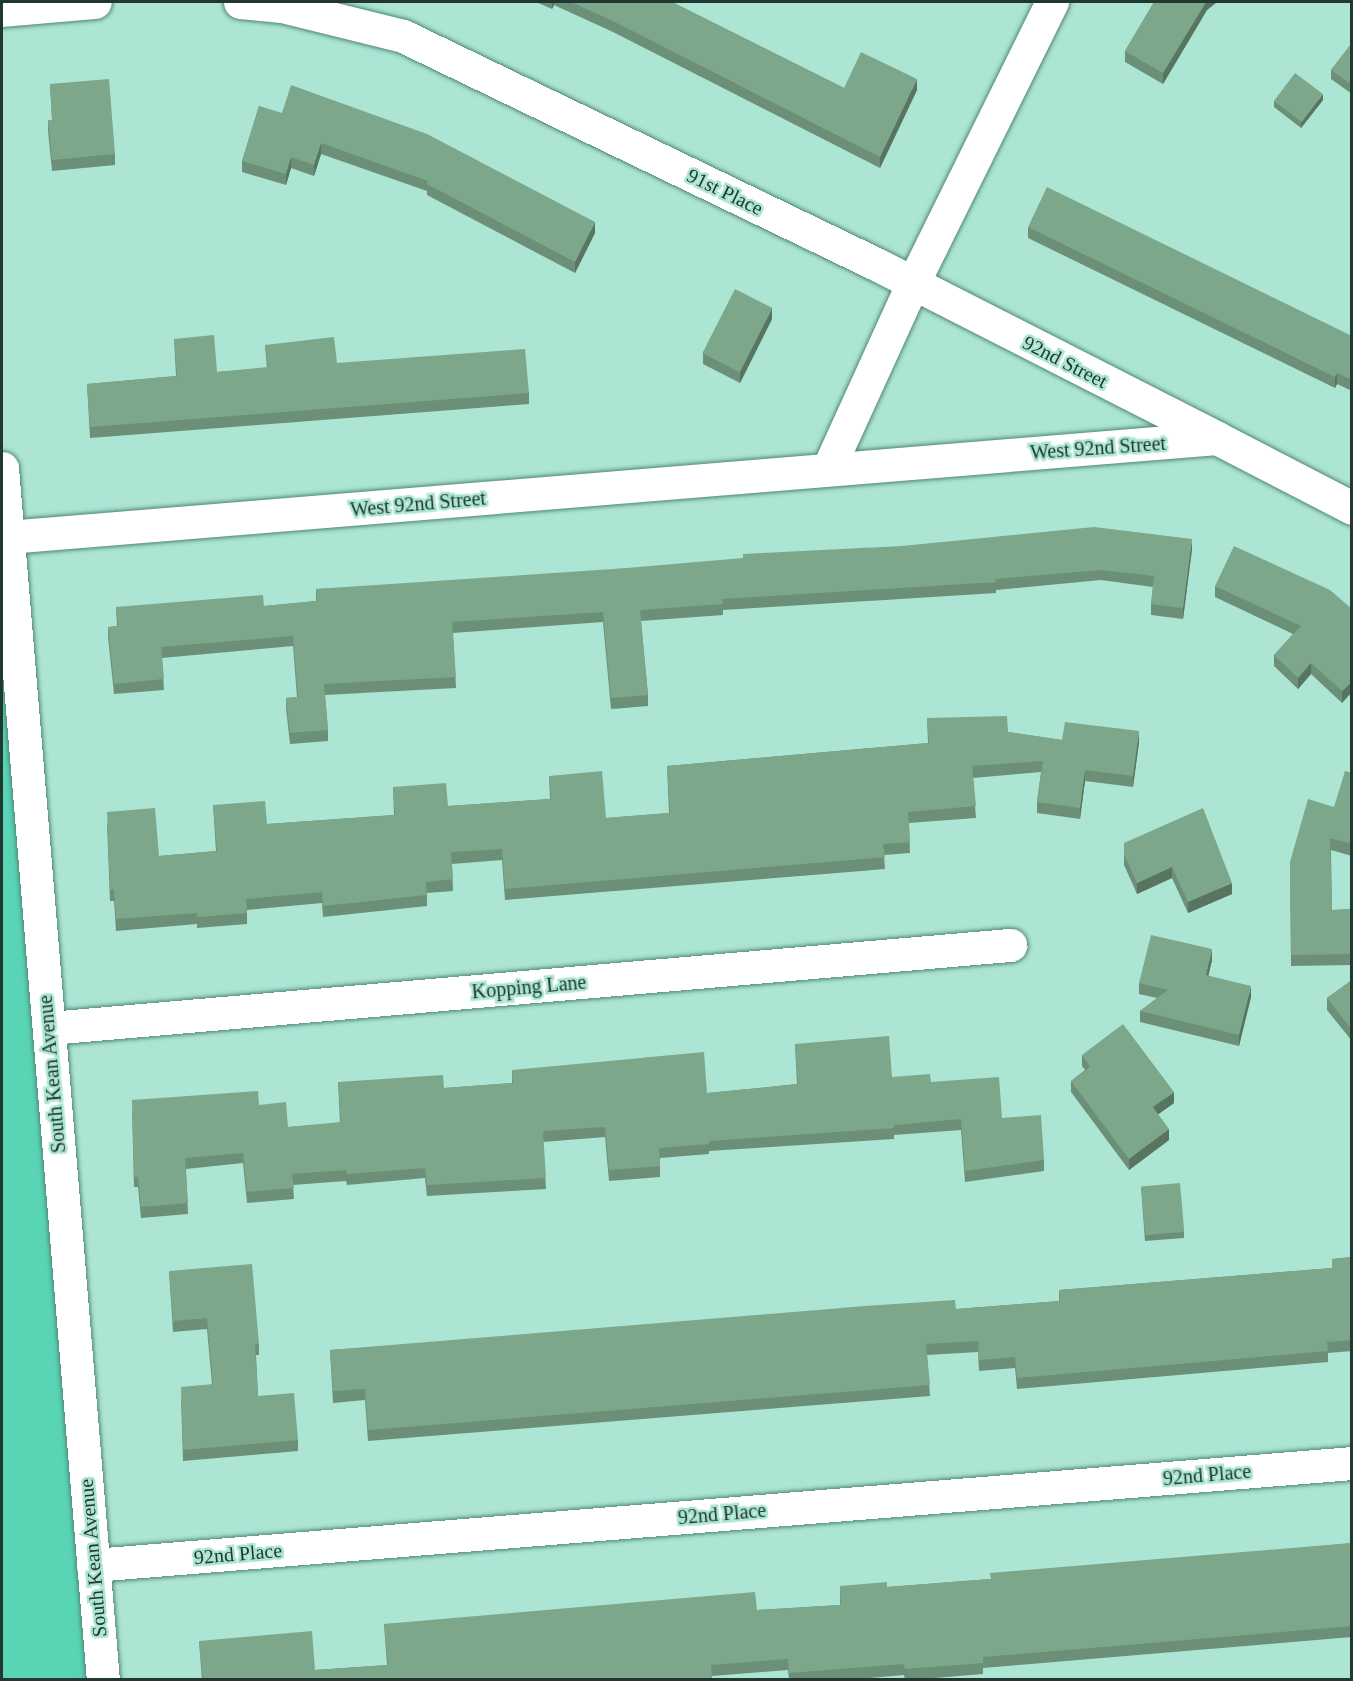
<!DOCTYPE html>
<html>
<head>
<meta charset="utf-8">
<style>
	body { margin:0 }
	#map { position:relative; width:1353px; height:1681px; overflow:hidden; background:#ace5d4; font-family:"Times New Roman",serif }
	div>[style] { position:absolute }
	.green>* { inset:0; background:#59d5b6 }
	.roads { filter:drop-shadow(0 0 2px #508777) drop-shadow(0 0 2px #508777) }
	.minor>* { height:33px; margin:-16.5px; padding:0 16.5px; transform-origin:16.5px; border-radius:16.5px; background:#fff }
	.tertiary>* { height:33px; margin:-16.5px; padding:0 16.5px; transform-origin:16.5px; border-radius:16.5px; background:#fff }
	.wall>* { inset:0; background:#6c9077 }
	.shaded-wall>* { inset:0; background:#587561 }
	.building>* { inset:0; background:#7da78a; transform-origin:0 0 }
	span { translate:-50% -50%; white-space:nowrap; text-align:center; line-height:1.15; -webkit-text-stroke:5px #ace5d4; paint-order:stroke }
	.street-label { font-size:20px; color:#213831 }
	.frame { position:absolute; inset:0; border:3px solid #213831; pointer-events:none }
</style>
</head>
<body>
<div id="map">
	<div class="green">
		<div style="clip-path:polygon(2px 494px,104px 1679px,2px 1679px)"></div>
	</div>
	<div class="roads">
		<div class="minor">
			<div style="left:240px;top:2px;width:42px;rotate:5.4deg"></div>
			<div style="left:282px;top:6px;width:125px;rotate:13.9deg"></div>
			<div style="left:403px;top:36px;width:527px;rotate:25.74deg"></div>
			<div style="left:878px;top:265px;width:381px;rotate:27deg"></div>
			<div style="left:2px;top:10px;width:93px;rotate:-4.9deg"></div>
			<div style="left:828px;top:469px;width:202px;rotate:-65.5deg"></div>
			<div style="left:912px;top:285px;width:316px;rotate:-63.7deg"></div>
			<div style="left:7px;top:537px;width:1214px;rotate:-4.68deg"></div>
			<div style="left:1217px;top:438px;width:152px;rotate:27.4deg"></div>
			<div style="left:49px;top:1028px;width:965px;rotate:-4.94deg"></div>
			<div style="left:93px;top:1565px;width:1263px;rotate:-4.63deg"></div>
		</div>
		<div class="tertiary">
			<div style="left:2px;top:468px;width:1216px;rotate:85.24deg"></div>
		</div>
	</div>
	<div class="wall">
		<div style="clip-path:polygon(536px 2px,672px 2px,844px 88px,917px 90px,880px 168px,613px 32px,554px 5px,552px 9px)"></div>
		<div style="clip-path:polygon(1154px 2px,1217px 2px,1207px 10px,1163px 84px,1125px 62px,1125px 51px)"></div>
		<div style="clip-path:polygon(1352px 43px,1352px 94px,1331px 79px,1331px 70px)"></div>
		<div style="clip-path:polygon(50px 84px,115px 154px,115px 165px,52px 171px,48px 131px,48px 120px,52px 120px)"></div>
		<div style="clip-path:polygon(1323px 100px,1301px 128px,1274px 107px,1274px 101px)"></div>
		<div style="clip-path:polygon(259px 106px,595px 233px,575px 273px,427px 195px,427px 191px,321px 154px,314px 176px,291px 168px,286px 185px,242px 172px,242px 161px)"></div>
		<div style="clip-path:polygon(1028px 227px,1352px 336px,1352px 391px,1337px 384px,1335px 388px,1028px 238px)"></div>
		<div style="clip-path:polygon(772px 319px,740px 383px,703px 364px,703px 353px)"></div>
		<div style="clip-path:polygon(174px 339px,217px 372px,267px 368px,265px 345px,337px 363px,529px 393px,529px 404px,90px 438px,87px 384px,176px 376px)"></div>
		<div style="clip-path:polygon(1192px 549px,1183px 619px,1151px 615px,1151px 604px,1153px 587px,1101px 580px,996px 590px,996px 593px,723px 610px,723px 615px,641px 621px,648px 695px,648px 706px,611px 709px,603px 622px,453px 633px,456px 688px,325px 695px,328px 730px,328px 741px,290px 744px,286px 708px,286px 698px,297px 697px,293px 646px,162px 658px,164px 690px,114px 694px,108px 637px,108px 627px,117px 626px,116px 607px,264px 606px,316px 601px,316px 589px)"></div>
		<div style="clip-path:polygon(1215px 586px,1352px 609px,1342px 703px,1311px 674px,1298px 689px,1274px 666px,1274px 655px,1293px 634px,1215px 597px)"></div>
		<div style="clip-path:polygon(927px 718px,1008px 732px,1062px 740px,1139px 742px,1133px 787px,1085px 781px,1080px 819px,1037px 813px,1037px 802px,1041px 772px,973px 778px,976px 818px,909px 823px,910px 853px,884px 855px,885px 869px,505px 900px,502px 860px,452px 864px,453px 891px,427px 893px,427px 906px,323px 917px,322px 903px,247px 910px,247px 924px,197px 928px,197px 924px,116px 931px,114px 901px,110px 901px,107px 824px,159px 856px,216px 851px,213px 805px,267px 824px,394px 815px,393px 787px,448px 806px,550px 799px,549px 776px,606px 818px,669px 813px,667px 766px,928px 743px)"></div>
		<div style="clip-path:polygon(1352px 773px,1352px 856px,1331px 850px,1332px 910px,1352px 909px,1352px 965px,1291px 966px,1290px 862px,1334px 807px)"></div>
		<div style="clip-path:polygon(1124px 843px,1232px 894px,1188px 913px,1172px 878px,1137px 894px,1124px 865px)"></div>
		<div style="clip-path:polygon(1212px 960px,1208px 976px,1251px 997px,1239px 1046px,1140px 1022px,1140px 1011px,1157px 998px,1139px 994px,1139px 983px)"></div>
		<div style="clip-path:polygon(1352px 980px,1352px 1041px,1327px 1010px,1327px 998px)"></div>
		<div style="clip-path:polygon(795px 1044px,892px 1077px,931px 1082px,1002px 1118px,1044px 1160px,1044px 1171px,965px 1182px,961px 1130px,894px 1135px,894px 1139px,709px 1151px,709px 1154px,660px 1158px,660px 1177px,609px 1181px,605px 1137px,543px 1142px,546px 1189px,427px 1196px,425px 1178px,347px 1185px,346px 1181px,293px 1185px,294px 1199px,247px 1203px,243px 1163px,186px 1169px,188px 1214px,141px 1218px,138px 1187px,134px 1187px,132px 1110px,259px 1105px,288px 1127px,340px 1123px,338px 1082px,444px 1088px,512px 1083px,512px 1070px,707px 1093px,759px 1088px,797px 1084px)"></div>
		<div style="clip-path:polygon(1082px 1055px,1174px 1103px,1158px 1114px,1169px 1140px,1129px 1170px,1071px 1092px,1071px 1081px,1085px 1070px,1082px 1066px)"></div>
		<div style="clip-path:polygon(1141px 1187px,1184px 1232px,1184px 1238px,1145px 1241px)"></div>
		<div style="clip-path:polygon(1352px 1257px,1352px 1351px,1328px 1353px,1328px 1362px,1017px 1389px,1015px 1368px,979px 1371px,978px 1352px,927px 1355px,930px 1396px,368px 1441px,365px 1400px,333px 1403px,330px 1350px,956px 1309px,1059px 1301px,1059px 1290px,1332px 1268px,1332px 1259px)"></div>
		<div style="clip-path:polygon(169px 1271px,259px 1344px,259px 1355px,256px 1355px,258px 1396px,298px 1440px,298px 1451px,183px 1461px,181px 1398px,212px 1384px,207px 1329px,173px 1332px)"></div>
		<div style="clip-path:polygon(1352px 1543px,1352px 1637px,983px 1668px,983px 1674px,910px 1680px,905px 1680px,904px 1675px,847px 1680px,789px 1680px,788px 1670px,712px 1676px,712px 1680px,202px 1680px,199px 1641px,315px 1670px,387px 1665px,384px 1624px,757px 1610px,840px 1605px,840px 1586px,887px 1587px,990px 1579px)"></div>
	</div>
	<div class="shaded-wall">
		<div style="clip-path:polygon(552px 2px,554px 2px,554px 5px,552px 9px)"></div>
		<div style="clip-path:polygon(1206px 2px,1217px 2px,1207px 10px,1163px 84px,1163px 73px)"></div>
		<div style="clip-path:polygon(917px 79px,917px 90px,880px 168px,880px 157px)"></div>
		<div style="clip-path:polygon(1323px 94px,1323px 100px,1301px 128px,1301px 122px)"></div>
		<div style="clip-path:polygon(321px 143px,321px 154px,314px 176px,314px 165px)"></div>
		<div style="clip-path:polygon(291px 157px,291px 168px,286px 185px,286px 174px)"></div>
		<div style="clip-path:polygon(595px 222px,595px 233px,575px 273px,575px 262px)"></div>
		<div style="clip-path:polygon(772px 308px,772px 319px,740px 383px,740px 372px)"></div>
		<div style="clip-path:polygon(1337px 373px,1337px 384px,1335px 388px,1335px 377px)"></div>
		<div style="clip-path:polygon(1192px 539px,1192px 549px,1183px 619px,1183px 608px)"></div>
		<div style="clip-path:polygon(1311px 663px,1311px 674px,1298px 689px,1298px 678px)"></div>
		<div style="clip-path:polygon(1352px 681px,1352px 692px,1342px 703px,1342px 691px)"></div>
		<div style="clip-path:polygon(1139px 731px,1139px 742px,1133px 787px,1133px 776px)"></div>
		<div style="clip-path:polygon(1085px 770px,1085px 781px,1080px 819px,1080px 808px)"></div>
		<div style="clip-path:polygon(1172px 867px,1172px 878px,1137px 894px,1137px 883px)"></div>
		<div style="clip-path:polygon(1232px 883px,1232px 894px,1188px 913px,1188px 902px)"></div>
		<div style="clip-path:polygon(1212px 949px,1212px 960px,1206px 986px,1206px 975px)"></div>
		<div style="clip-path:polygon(1251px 986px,1251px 997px,1239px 1046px,1239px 1035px)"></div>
		<div style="clip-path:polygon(1174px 1092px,1174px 1103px,1153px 1118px,1153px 1107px)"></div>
		<div style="clip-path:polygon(1169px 1129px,1169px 1140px,1129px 1170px,1129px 1159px)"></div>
	</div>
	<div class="building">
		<div style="clip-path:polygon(571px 2px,672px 2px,844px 88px,861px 52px,917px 79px,880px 157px,613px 21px)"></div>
		<div style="clip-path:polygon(1154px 2px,1206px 2px,1163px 73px,1125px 51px)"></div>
		<div style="clip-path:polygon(1352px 43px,1352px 85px,1331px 70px)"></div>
		<div style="left:1295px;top:73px;width:35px;height:35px;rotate:37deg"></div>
		<div style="clip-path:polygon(109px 79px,115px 154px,52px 160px,48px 120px,52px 120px,50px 84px)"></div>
		<div style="clip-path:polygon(291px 85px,427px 134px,595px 222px,575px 262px,427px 184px,428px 181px,321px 143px,314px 165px,291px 157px,286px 174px,242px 161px,259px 106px,282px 113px)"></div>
		<div style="clip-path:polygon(1047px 187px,1352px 336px,1352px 380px,1337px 373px,1335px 377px,1028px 227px)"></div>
		<div style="left:735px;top:289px;width:42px;height:72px;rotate:27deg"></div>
		<div style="clip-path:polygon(214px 335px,217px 372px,268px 367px,265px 345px,334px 337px,337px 363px,525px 349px,529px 393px,90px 427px,87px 384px,177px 376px,174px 339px)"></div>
		<div style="clip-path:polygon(1094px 527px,1192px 539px,1183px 608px,1151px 604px,1154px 576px,1101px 570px,995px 579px,996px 582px,722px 599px,723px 604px,640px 610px,648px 695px,611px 698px,603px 612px,452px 622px,456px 677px,324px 684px,328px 730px,290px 733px,286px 698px,298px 697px,293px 636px,161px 647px,164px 679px,114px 684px,108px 627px,118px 626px,116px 607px,263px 595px,264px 606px,317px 601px,316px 589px,627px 568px,743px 558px,743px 554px,902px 546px)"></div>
		<div style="clip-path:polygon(1234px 546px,1330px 590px,1352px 609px,1352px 681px,1342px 691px,1311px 663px,1298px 678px,1274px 655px,1301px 626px,1215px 586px)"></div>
		<div style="clip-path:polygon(1007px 716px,1008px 732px,1062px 740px,1065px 722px,1139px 731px,1133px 776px,1085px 770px,1080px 808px,1037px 802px,1043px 761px,972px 766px,976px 806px,908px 812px,910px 842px,883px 844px,885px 857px,505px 889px,502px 849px,451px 852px,453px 879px,426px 882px,427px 895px,323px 906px,322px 892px,246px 899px,247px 913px,197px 917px,197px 913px,116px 919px,114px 889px,110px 890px,107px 812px,155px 808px,159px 856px,217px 851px,213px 805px,265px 801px,267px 824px,395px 815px,393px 787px,446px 783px,448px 806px,551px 799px,549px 776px,602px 771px,606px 818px,670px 813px,667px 766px,929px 743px,927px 718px)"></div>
		<div style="clip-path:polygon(1345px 771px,1352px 773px,1352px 844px,1330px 838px,1332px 910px,1352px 909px,1352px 954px,1291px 955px,1290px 862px,1308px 799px,1334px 807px)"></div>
		<div style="clip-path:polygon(1203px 808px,1232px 883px,1188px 902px,1172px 867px,1137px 883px,1124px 854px,1124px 843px)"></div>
		<div style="clip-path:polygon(1151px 935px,1212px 949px,1206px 975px,1251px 986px,1239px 1035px,1140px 1011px,1168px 990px,1139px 983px)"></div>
		<div style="clip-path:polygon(1352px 980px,1352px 1030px,1327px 998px)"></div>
		<div style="clip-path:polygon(1123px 1024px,1174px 1092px,1153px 1107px,1169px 1129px,1129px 1159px,1071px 1081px,1090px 1067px,1082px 1055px)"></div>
		<div style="clip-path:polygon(889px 1036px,892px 1077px,930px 1074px,931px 1082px,999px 1077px,1002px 1118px,1041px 1115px,1044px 1160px,965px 1171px,961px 1119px,894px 1125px,894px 1128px,709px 1141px,709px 1144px,659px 1148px,660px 1166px,609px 1170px,605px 1127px,543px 1131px,546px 1178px,427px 1185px,425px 1168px,347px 1174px,346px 1170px,292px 1174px,294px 1188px,247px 1192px,243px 1153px,185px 1158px,188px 1203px,141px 1207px,138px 1177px,134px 1177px,132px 1100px,258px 1091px,259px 1105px,286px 1102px,288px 1127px,341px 1122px,338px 1082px,443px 1075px,444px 1088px,513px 1083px,512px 1070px,704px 1052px,707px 1093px,759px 1088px,798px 1084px,795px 1044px)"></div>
		<div style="left:1180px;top:1183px;width:49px;height:39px;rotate:85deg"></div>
		<div style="clip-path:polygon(1352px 1257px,1352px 1340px,1327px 1342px,1328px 1351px,1017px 1378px,1015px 1357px,979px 1360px,978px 1341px,926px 1344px,930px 1385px,368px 1430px,365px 1389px,333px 1391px,330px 1350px,865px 1306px,955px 1300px,956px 1309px,1060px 1301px,1059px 1290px,1332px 1268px,1332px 1259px)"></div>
		<div style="clip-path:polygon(252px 1264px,259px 1344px,255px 1344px,258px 1396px,294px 1393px,298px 1440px,183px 1450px,181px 1387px,213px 1384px,207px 1318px,173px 1321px,169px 1271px)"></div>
		<div style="clip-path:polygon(1352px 1543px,1352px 1626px,983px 1657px,983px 1663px,905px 1669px,904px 1664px,789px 1673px,788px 1659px,711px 1665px,712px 1680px,203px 1680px,199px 1641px,312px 1631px,315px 1670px,388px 1665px,384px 1624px,755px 1592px,757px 1610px,841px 1605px,840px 1586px,887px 1582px,887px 1587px,991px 1579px,990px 1573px)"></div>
	</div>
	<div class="street-label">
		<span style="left:725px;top:192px;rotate:26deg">91st Place</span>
		<span style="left:1065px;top:362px;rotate:27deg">92nd Street</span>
		<span style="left:1098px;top:448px;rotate:-4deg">West 92nd Street</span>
		<span style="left:418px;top:504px;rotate:-5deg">West 92nd Street</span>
		<span style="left:529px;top:987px;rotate:-5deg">Kopping Lane</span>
		<span style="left:52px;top:1074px;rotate:-95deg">South Kean Avenue</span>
		<span style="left:1207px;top:1475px;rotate:-5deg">92nd Place</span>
		<span style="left:722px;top:1514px;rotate:-5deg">92nd Place</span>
		<span style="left:238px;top:1554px;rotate:-5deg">92nd Place</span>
		<span style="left:93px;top:1558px;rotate:-95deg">South Kean Avenue</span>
	</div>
	<div class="frame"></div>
</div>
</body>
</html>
